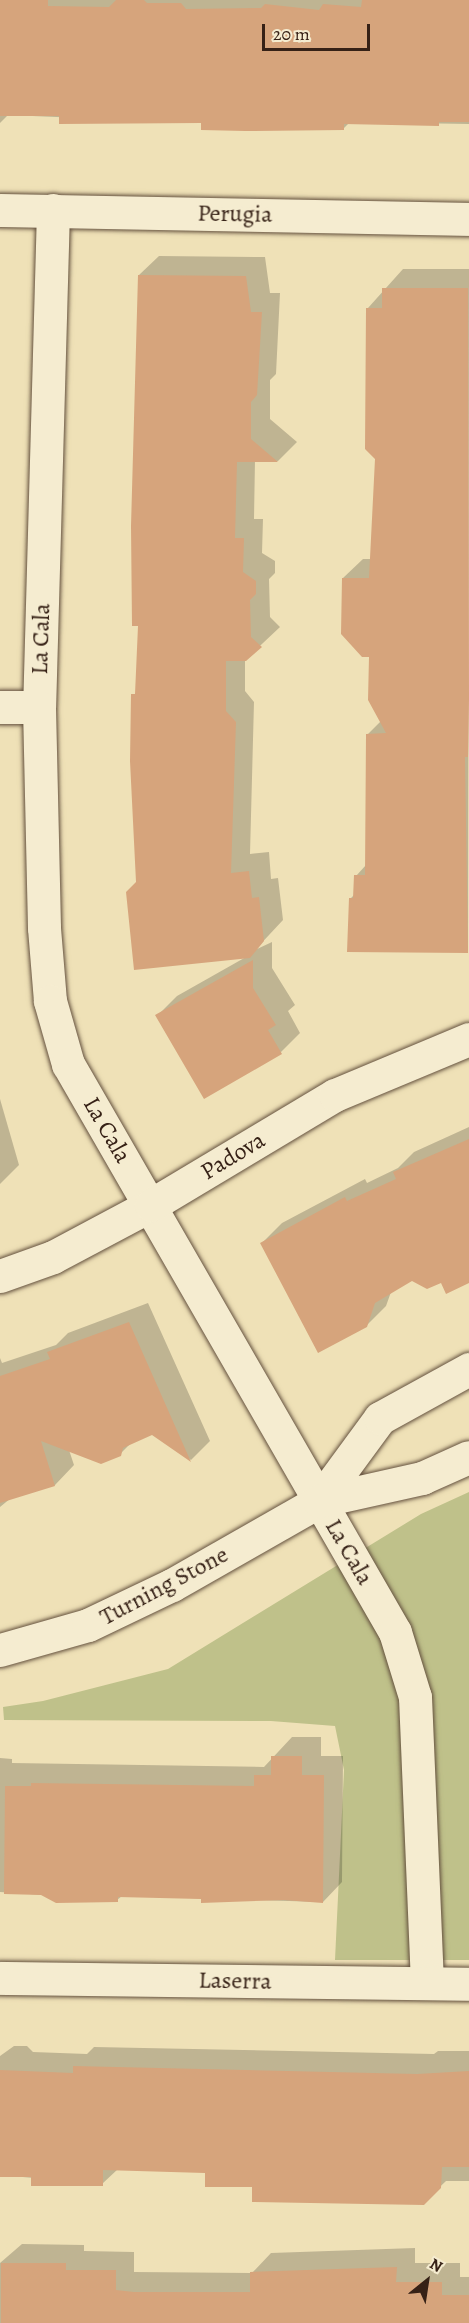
<!DOCTYPE html>
<html>
<head>
<meta charset="utf-8">
<style>
	body { margin:0 }
	#map { position:relative; width:469px; height:2323px; overflow:hidden; background:#efe1b7; font-family:Alegreya,serif }
	div>[style] { position:absolute }
	.green>* { inset:0; background:#bfc18a }
	.shadow>* { inset:0; background:#0003 }
	.building>* { inset:0; background:#d6a47c }
	.roads { filter:drop-shadow(0 0 2px #64513e) drop-shadow(0 0 2px #64513e) }
	.minor>* { height:33px; margin:-16.5px; padding:0 16.5px; transform-origin:16.5px; border-radius:16.5px; background:#f5ecd0 }
	span { translate:-50% -50%; white-space:nowrap; text-align:center; line-height:1.15; -webkit-text-stroke:4.5px #f5ecd0; paint-order:stroke }
	.street-label { font-size:24px; color:#362116 }
	.north { position:absolute; left:397px; top:2251px; width:60px; height:60px; -webkit-text-stroke:4px #f5ecd0; paint-order:stroke; rotate:30deg; font-size:16px; font-weight:700; line-height:24px; text-align:center; color:#362116 }
	.north::after { content:''; display:block; margin:auto; width:21px; height:27px; background:#362116; clip-path:polygon(50% 0,100% 100%,50% 72%,0 100%) }
	.scale { position:absolute; left:262px; top:24px; width:108px; height:27px; box-sizing:border-box; border:3px solid #362116; border-top:0; padding-left:8px; font-size:18px; line-height:21px; white-space:nowrap; color:#362116; -webkit-text-stroke:4px #f5ecd0; paint-order:stroke }
</style>
</head>
<body>
<div id="map">
	<div class="green">
		<div style="clip-path:polygon(469px 1492px,469px 1960px,335px 1960px,344px 1770px,335px 1726px,271px 1721px,4px 1720px,3px 1707px,43px 1701px,168px 1669px,421px 1514px)"></div>
	</div>
	<div class="shadow">
		<div style="clip-path:polygon(0 0,469px 0,469px 124px,350px 122px,343px 129px,8px 115px,0 123px)"></div>
		<div style="clip-path:polygon(159px 256px,265px 257px,270px 293px,280px 293px,276px 374px,270px 380px,270px 419px,297px 442px,278px 461px,255px 460px,254px 519px,263px 519px,262px 553px,275px 561px,275px 573px,269px 579px,270px 617px,280px 627px,245px 660px,245px 691px,254px 702px,250px 854px,269px 852px,271px 879px,278px 878px,283px 920px,255px 950px,272px 942px,272px 968px,295px 1005px,288px 1011px,300px 1033px,281px 1052px,157px 1016px,177px 996px,246px 957px,138px 883px,139px 275px)"></div>
		<div style="clip-path:polygon(403px 269px,469px 269px,468px 951px,350px 899px,355px 894px,356px 876px,366px 865px,367px 735px,381px 721px,370px 655px,343px 578px,363px 559px,371px 559px,377px 458px,368px 308px)"></div>
		<div style="clip-path:polygon(0 1099px,19px 1165px,0 1184px)"></div>
		<div style="clip-path:polygon(469px 1127px,469px 1282px,412px 1279px,391px 1292px,386px 1306px,366px 1326px,262px 1243px,282px 1223px,365px 1179px,367px 1183px,398px 1168px,414px 1152px)"></div>
		<div style="clip-path:polygon(148px 1303px,210px 1441px,191px 1460px,153px 1433px,132px 1442px,120px 1454px,69px 1450px,74px 1465px,55px 1485px,11px 1498px,0 1507px,0 1358px,2px 1363px,56px 1345px,68px 1333px)"></div>
		<div style="clip-path:polygon(292px 1737px,321px 1737px,321px 1756px,343px 1756px,342px 1882px,323px 1902px,122px 1896px,117px 1900px,0 1892px,0 1758px,12px 1759px,12px 1763px,264px 1767px)"></div>
		<div style="clip-path:polygon(14px 2046px,27px 2046px,33px 2052px,87px 2054px,94px 2047px,434px 2054px,438px 2051px,469px 2051px,469px 2181px,446px 2181px,423px 2203px,253px 2186px,206px 2171px,118px 2169px,102px 2184px,0 2175px,0 2056px)"></div>
		<div style="clip-path:polygon(22px 2244px,84px 2245px,84px 2251px,134px 2252px,134px 2272px,252px 2273px,271px 2253px,415px 2248px,415px 2263px,460px 2263px,460px 2277px,469px 2277px,469px 2323px,0 2323px,0 2263px)"></div>
	</div>
	<div class="building">
		<div style="clip-path:polygon(0 0,48px 0,48px 6px,109px 7px,116px 0,144px 0,147px 3px,181px 3px,186px 9px,261px 8px,265px 4px,319px 10px,323px 4px,361px 7px,362px 0,469px 0,469px 122px,439px 122px,439px 126px,344px 124px,344px 130px,245px 131px,201px 130px,201px 123px,59px 124px,59px 116px,0 116px)"></div>
		<div style="clip-path:polygon(138px 275px,246px 276px,251px 312px,262px 312px,257px 395px,251px 402px,251px 439px,278px 462px,237px 462px,235px 538px,244px 538px,243px 572px,256px 581px,256px 594px,250px 600px,251px 637px,262px 647px,246px 661px,226px 661px,226px 711px,236px 722px,231px 873px,249px 871px,252px 898px,259px 897px,264px 941px,250px 958px,134px 970px,126px 892px,136px 882px,130px 761px,131px 694px,135px 694px,138px 626px,132px 626px,131px 526px)"></div>
		<div style="clip-path:polygon(382px 288px,468px 288px,469px 698px,468px 757px,465px 757px,468px 953px,347px 952px,349px 898px,353px 898px,354px 875px,365px 875px,366px 734px,386px 733px,368px 700px,369px 657px,362px 657px,341px 634px,342px 578px,369px 578px,375px 459px,365px 449px,366px 308px,382px 308px)"></div>
		<div style="clip-path:polygon(253px 960px,253px 988px,276px 1025px,268px 1030px,282px 1054px,204px 1099px,155px 1015px)"></div>
		<div style="clip-path:polygon(469px 1139px,469px 1283px,446px 1294px,441px 1283px,427px 1289px,412px 1281px,375px 1303px,367px 1327px,318px 1353px,260px 1243px,345px 1197px,347px 1201px,396px 1179px,393px 1172px)"></div>
		<div style="clip-path:polygon(129px 1322px,191px 1462px,152px 1435px,123px 1448px,121px 1456px,101px 1464px,41px 1441px,55px 1486px,0 1503px,0 1376px,50px 1359px,47px 1352px)"></div>
		<div style="clip-path:polygon(271px 1756px,302px 1756px,302px 1775px,324px 1775px,323px 1903px,284px 1900px,201px 1903px,201px 1899px,118px 1897px,118px 1902px,56px 1903px,41px 1895px,4px 1894px,5px 1786px,31px 1786px,31px 1783px,254px 1786px,254px 1775px,271px 1775px)"></div>
		<div style="clip-path:polygon(73px 2066px,417px 2074px,469px 2071px,469px 2167px,442px 2167px,441px 2188px,424px 2205px,252px 2202px,252px 2187px,205px 2187px,205px 2173px,103px 2170px,103px 2186px,31px 2186px,31px 2177px,0 2177px,0 2070px,73px 2073px)"></div>
		<div style="clip-path:polygon(1px 2263px,66px 2263px,66px 2270px,116px 2270px,116px 2290px,134px 2292px,250px 2292px,250px 2272px,397px 2267px,396px 2282px,442px 2282px,442px 2295px,469px 2295px,469px 2323px,1px 2323px)"></div>
	</div>
	<div class="roads">
		<div class="minor">
			<div style="left:0;top:210px;width:469px;rotate:1.1deg"></div>
			<div style="left:53px;top:210px;width:497px;rotate:91.6deg"></div>
			<div style="left:39px;top:707px;width:221px;rotate:88.7deg"></div>
			<div style="left:44px;top:928px;width:73px;rotate:85.3deg"></div>
			<div style="left:50px;top:1001px;width:66px;rotate:74.1deg"></div>
			<div style="left:68px;top:1064px;width:655px;rotate:60.07deg"></div>
			<div style="left:395px;top:1632px;width:68px;rotate:72.9deg"></div>
			<div style="left:415px;top:1697px;width:286px;rotate:87.6deg"></div>
			<div style="left:0;top:707px;width:39px"></div>
			<div style="left:0;top:1276px;width:56px;rotate:-19.7deg"></div>
			<div style="left:53px;top:1257px;width:111px;rotate:-28deg"></div>
			<div style="left:151px;top:1205px;width:214px;rotate:-30.9deg"></div>
			<div style="left:335px;top:1095px;width:145px;rotate:-22.7deg"></div>
			<div style="left:319px;top:1501px;width:103px;rotate:-53.7deg"></div>
			<div style="left:380px;top:1418px;width:102px;rotate:-28.8deg"></div>
			<div style="left:0;top:1650px;width:91px;rotate:-15.9deg"></div>
			<div style="left:88px;top:1625px;width:93px;rotate:-25.5deg"></div>
			<div style="left:172px;top:1585px;width:169px;rotate:-29.7deg"></div>
			<div style="left:319px;top:1501px;width:106px;rotate:-12.6deg"></div>
			<div style="left:422px;top:1478px;width:51px;rotate:-24.1deg"></div>
			<div style="left:0;top:1978px;width:469px;rotate:0.7deg"></div>
		</div>
	</div>
	<div class="street-label">
		<span style="left:235px;top:214px;rotate:1deg">Perugia</span>
		<span style="left:41px;top:639px;rotate:-88deg">La Cala</span>
		<span style="left:107px;top:1130px;rotate:60deg">La Cala</span>
		<span style="left:233px;top:1156px;rotate:-31deg">Padova</span>
		<span style="left:349px;top:1552px;rotate:60deg">La Cala</span>
		<span style="left:164px;top:1586px;rotate:-28deg">Turning Stone</span>
		<span style="left:235px;top:1981px;rotate:1deg">Laserra</span>
	</div>
	<div class="north">N</div>
	<div class="scale">20 m</div>
</div>
</body>
</html>
